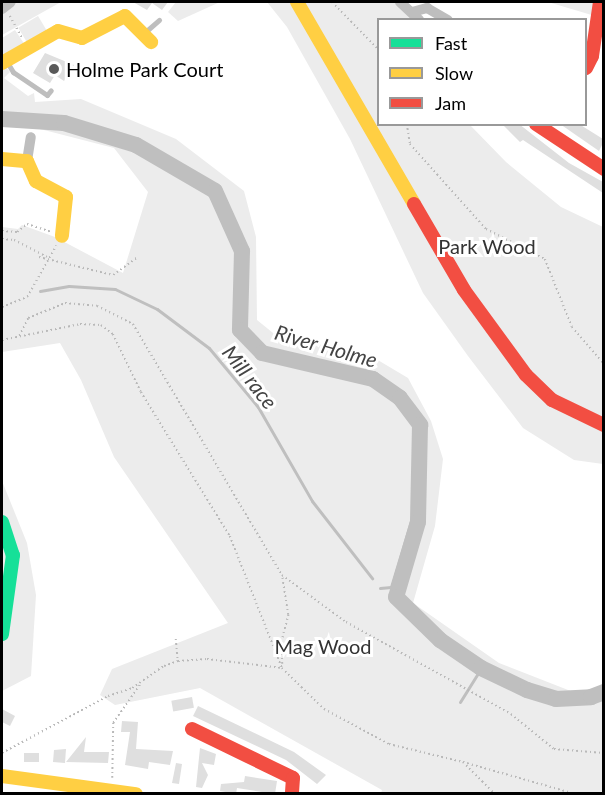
<!DOCTYPE html>
<html>
<head>
<meta charset="utf-8">
<style>
	body { margin:0 }
	#map { position:relative; width:605px; height:795px; overflow:hidden; background:#fff; font-family:Lato,sans-serif }
	div>[style] { position:absolute }
	.green>* { inset:0; background:#ececec; transform-origin:0 0 }
	.stream>* { height:3px; margin:-1.5px; padding:0 1.5px; transform-origin:1.5px; border-radius:1.5px; background:#bfbfbf }
	.river>* { height:16px; margin:-8px; padding:0 8px; transform-origin:8px; border-radius:8px; background:#bfbfbf }
	.building>* { inset:0; background:#dfdfdf; transform-origin:0 0 }
	.path>* { height:1.5px; margin-top:-0.75px; transform-origin:0; background:repeating-linear-gradient(90deg,#b9b9b9 0 1.5px,transparent 0 4.5px) }
	.lane>* { height:5px; margin:-2.5px; padding:0 2.5px; transform-origin:2.5px; border-radius:2.5px; background:#bebebe }
	.street>* { height:10px; margin:-5px; padding:0 5px; transform-origin:5px; border-radius:5px; background:#bebebe }
	.fast>* { height:14px; margin:-7px; padding:0 7px; transform-origin:7px; border-radius:7px; background:#16e098 }
	.slow>* { height:14px; margin:-7px; padding:0 7px; transform-origin:7px; border-radius:7px; background:#ffcf43 }
	.jam>* { height:14px; margin:-7px; padding:0 7px; transform-origin:7px; border-radius:7px; background:#f24e42 }
	.dots>* { width:16px; height:16px; translate:-50% -50%; box-sizing:border-box; border:3px solid #fff; border-radius:50% }
	span { translate:-50% -50%; white-space:nowrap; text-align:center; line-height:1.15; -webkit-text-stroke:6px #fff; paint-order:stroke }
	.poi-label { font-size:20px; color:#000 }
	.left { translate:0 -50%; text-align:left }
	.park-label { font-size:20px; color:#333 }
	.water-label { font-size:21px; color:#444; font-style:italic }
	.frame { position:absolute; inset:0; border:3px solid #000; pointer-events:none }
	.legend { position:absolute; left:377px; top:18px; width:210px; height:108px; box-sizing:border-box; background:#fff; border:2px solid #999; margin:0; padding:8px 10px; list-style:none; font-size:18px; color:#000 }
	.legend li { display:flex; align-items:center; gap:12px; height:30px }
	.legend b { width:30px; border:2px solid #999 }
</style>
</head>
<body>
<div id="map">
	<div class="green">
		<div style="clip-path:polygon(16px 2px,61px 2px,2px 35px,2px 13px)"></div>
		<div style="clip-path:polygon(176px 2px,220px 2px,178px 21px,168px 12px)"></div>
		<div style="clip-path:polygon(267px 2px,405px 2px,423px 19px,378px 20px,378px 124px,470px 125px,506px 162px,561px 207px,603px 227px,603px 464px,574px 460px,523px 428px,468px 356px,423px 293px,350px 139px,287px 27px)"></div>
		<div style="clip-path:polygon(548px 2px,595px 2px,595px 16px)"></div>
		<div style="left:38px;top:16px;width:17px;height:23px;rotate:59deg"></div>
		<div style="clip-path:polygon(15px 30px,25px 45px,2px 58px,2px 38px)"></div>
		<div style="clip-path:polygon(5px 66px,10px 72px,4px 78px,28px 96px,34px 93px,35px 102px,81px 99px,176px 139px,244px 191px,256px 237px,257px 320px,278px 337px,366px 353px,408px 378px,431px 421px,443px 459px,435px 526px,413px 603px,499px 663px,586px 697px,603px 683px,603px 793px,381px 793px,382px 790px,200px 688px,115px 705px,100px 695px,112px 669px,228px 623px,114px 457px,81px 380px,60px 343px,2px 352px,2px 227px,18px 229px,22px 225px,55px 237px,123px 273px,148px 192px,114px 148px,40px 129px,2px 126px,2px 68px)"></div>
		<div style="clip-path:polygon(2px 481px,27px 543px,36px 595px,31px 676px,2px 691px)"></div>
	</div>
	<div class="stream">
		<div style="left:40px;top:291px;width:29px;rotate:-10deg"></div>
		<div style="left:69px;top:286px;width:46px;rotate:3.7deg"></div>
		<div style="left:115px;top:289px;width:47px;rotate:25.5deg"></div>
		<div style="left:157px;top:309px;width:65px;rotate:36.9deg"></div>
		<div style="left:209px;top:348px;width:77px;rotate:50.3deg"></div>
		<div style="left:258px;top:407px;width:108px;rotate:60.1deg"></div>
		<div style="left:312px;top:501px;width:98px;rotate:52.1deg"></div>
		<div style="left:380px;top:588px;width:11px;rotate:-5deg"></div>
		<div style="left:391px;top:587px;width:87px;rotate:-73.2deg"></div>
		<div style="left:460px;top:702px;width:40px;rotate:-58deg"></div>
	</div>
	<div class="river">
		<div style="left:2px;top:119px;width:62px;rotate:3.7deg"></div>
		<div style="left:64px;top:123px;width:75px;rotate:17deg"></div>
		<div style="left:136px;top:145px;width:91px;rotate:30.2deg"></div>
		<div style="left:215px;top:191px;width:66px;rotate:65.8deg"></div>
		<div style="left:242px;top:251px;width:79px;rotate:91.5deg"></div>
		<div style="left:240px;top:330px;width:32px;rotate:46deg"></div>
		<div style="left:262px;top:353px;width:114px;rotate:13.2deg"></div>
		<div style="left:373px;top:379px;width:33px;rotate:35deg"></div>
		<div style="left:400px;top:398px;width:34px;rotate:53deg"></div>
		<div style="left:420px;top:425px;width:97px;rotate:91.2deg"></div>
		<div style="left:418px;top:522px;width:78px;rotate:106.3deg"></div>
		<div style="left:396px;top:597px;width:62px;rotate:44.3deg"></div>
		<div style="left:440px;top:640px;width:50px;rotate:34.3deg"></div>
		<div style="left:481px;top:668px;width:51px;rotate:25.6deg"></div>
		<div style="left:527px;top:690px;width:30px;rotate:17deg"></div>
		<div style="left:556px;top:699px;width:35px;rotate:-3deg"></div>
		<div style="left:591px;top:697px;width:14px;rotate:-21deg"></div>
	</div>
	<div class="building">
		<div style="clip-path:polygon(133px 2px,168px 2px,162px 10px,152px 3px,147px 10px)"></div>
		<div style="clip-path:polygon(45px 53px,74px 65px,64px 81px,55px 75px,50px 83px,33px 73px)"></div>
		<div style="clip-path:polygon(502px 124px,519px 124px,569px 163px,603px 182px,603px 193px,523px 140px,520px 142px)"></div>
		<div style="clip-path:polygon(560px 124px,579px 124px,603px 139px,603px 143px,599px 151px)"></div>
		<div style="left:192px;top:697px;width:11px;height:21px;rotate:80deg"></div>
		<div style="clip-path:polygon(198px 706px,294px 752px,326px 775px,317px 784px,286px 760px,193px 716px)"></div>
		<div style="clip-path:polygon(2px 709px,15px 716px,10px 726px,2px 722px)"></div>
		<div style="clip-path:polygon(122px 721px,138px 722px,136px 749px,173px 751px,170px 765px,149px 762px,148px 769px,125px 765px,130px 732px,121px 732px)"></div>
		<div style="clip-path:polygon(86px 737px,84px 752px,109px 752px,108px 763px,66px 762px)"></div>
		<div style="clip-path:polygon(200px 748px,216px 754px,214px 765px,202px 763px,208px 775px,202px 788px,196px 787px)"></div>
		<div style="clip-path:polygon(66px 749px,65px 763px,53px 762px,54px 750px)"></div>
		<div style="left:24px;top:753px;width:15px;height:9px"></div>
		<div style="clip-path:polygon(176px 763px,182px 764px,179px 784px,172px 783px)"></div>
		<div style="clip-path:polygon(245px 776px,277px 781px,275px 794px,237px 788px,236px 794px,220px 791px,221px 784px,244px 782px)"></div>
	</div>
	<div class="path">
		<div style="left:332px;top:2px;width:66px;rotate:45.6deg"></div>
		<div style="left:10px;top:16px;width:25px;rotate:61deg"></div>
		<div style="left:407px;top:124px;width:20px;rotate:81deg"></div>
		<div style="left:410px;top:144px;width:114px;rotate:48.2deg"></div>
		<div style="left:486px;top:229px;width:66px;rotate:27deg"></div>
		<div style="left:545px;top:259px;width:73px;rotate:68.3deg"></div>
		<div style="left:572px;top:327px;width:49px;rotate:49.1deg"></div>
		<div style="left:2px;top:231px;width:15px;rotate:4deg"></div>
		<div style="left:17px;top:232px;width:13px;rotate:-39deg"></div>
		<div style="left:27px;top:224px;width:26px;rotate:18deg"></div>
		<div style="left:2px;top:239px;width:12px;rotate:5deg"></div>
		<div style="left:14px;top:240px;width:37px;rotate:27deg"></div>
		<div style="left:39px;top:257px;width:76px;rotate:13.7deg"></div>
		<div style="left:113px;top:275px;width:29px;rotate:-36deg"></div>
		<div style="left:2px;top:307px;width:27px;rotate:-22deg"></div>
		<div style="left:27px;top:297px;width:59px;rotate:-60.4deg"></div>
		<div style="left:19px;top:336px;width:20px;rotate:-63deg"></div>
		<div style="left:28px;top:318px;width:40px;rotate:-22deg"></div>
		<div style="left:65px;top:303px;width:32px;rotate:5deg"></div>
		<div style="left:97px;top:306px;width:40px;rotate:26.6deg"></div>
		<div style="left:133px;top:324px;width:292px;rotate:59.3deg"></div>
		<div style="left:282px;top:575px;width:79px;rotate:36.3deg"></div>
		<div style="left:346px;top:622px;width:189px;rotate:29.1deg"></div>
		<div style="left:511px;top:714px;width:55px;rotate:39.1deg"></div>
		<div style="left:554px;top:749px;width:50px;rotate:4.6deg"></div>
		<div style="left:2px;top:340px;width:80px;rotate:-11.6deg"></div>
		<div style="left:80px;top:324px;width:21px;rotate:3deg"></div>
		<div style="left:101px;top:325px;width:15px;rotate:37deg"></div>
		<div style="left:113px;top:334px;width:64px;rotate:64.2deg"></div>
		<div style="left:141px;top:392px;width:169px;rotate:58.3deg"></div>
		<div style="left:230px;top:536px;width:142px;rotate:68.5deg"></div>
		<div style="left:282px;top:668px;width:59px;rotate:44.3deg"></div>
		<div style="left:324px;top:709px;width:74px;rotate:28.3deg"></div>
		<div style="left:389px;top:744px;width:76px;rotate:13.7deg"></div>
		<div style="left:463px;top:762px;width:45px;rotate:45deg"></div>
		<div style="left:176px;top:639px;width:21px;rotate:85deg"></div>
		<div style="left:282px;top:664px;width:22px;rotate:-93deg"></div>
		<div style="left:281px;top:642px;width:28px;rotate:-75deg"></div>
		<div style="left:288px;top:615px;width:38px;rotate:-99deg"></div>
		<div style="left:2px;top:753px;width:120px;rotate:-28.3deg"></div>
		<div style="left:108px;top:696px;width:25px;rotate:-18deg"></div>
		<div style="left:132px;top:688px;width:39px;rotate:-35deg"></div>
		<div style="left:164px;top:666px;width:15px;rotate:-20deg"></div>
		<div style="left:178px;top:661px;width:29px;rotate:-4deg"></div>
		<div style="left:207px;top:659px;width:76px;rotate:6.8deg"></div>
		<div style="left:463px;top:762px;width:116px;rotate:15.9deg"></div>
		<div style="left:112px;top:778px;width:55px;rotate:-89deg"></div>
		<div style="left:113px;top:723px;width:49px;rotate:-55deg"></div>
	</div>
	<div class="lane">
		<div style="left:144px;top:33px;width:20px;rotate:-41deg"></div>
		<div style="left:7px;top:62px;width:12px;rotate:59deg"></div>
		<div style="left:13px;top:72px;width:41px;rotate:34.1deg"></div>
		<div style="left:47px;top:95px;width:6px;rotate:-51deg"></div>
	</div>
	<div class="street">
		<div style="left:400px;top:2px;width:26px;rotate:43deg"></div>
		<div style="left:2px;top:9px;width:11px;rotate:-38deg"></div>
		<div style="left:412px;top:12px;width:16px;rotate:-15deg"></div>
		<div style="left:427px;top:8px;width:24px;rotate:30deg"></div>
		<div style="left:27px;top:161px;width:24px;rotate:-81deg"></div>
	</div>
	<div class="fast">
		<div style="left:2px;top:522px;width:35px;rotate:72deg"></div>
		<div style="left:13px;top:555px;width:80px;rotate:97.9deg"></div>
	</div>
	<div class="slow">
		<div style="left:297px;top:2px;width:233px;rotate:59.9deg"></div>
		<div style="left:2px;top:63px;width:64px;rotate:-29.7deg"></div>
		<div style="left:58px;top:31px;width:25px;rotate:16deg"></div>
		<div style="left:82px;top:38px;width:48px;rotate:-27.1deg"></div>
		<div style="left:125px;top:16px;width:37px;rotate:45deg"></div>
		<div style="left:2px;top:159px;width:25px;rotate:5deg"></div>
		<div style="left:27px;top:161px;width:22px;rotate:66deg"></div>
		<div style="left:36px;top:181px;width:34px;rotate:28deg"></div>
		<div style="left:66px;top:197px;width:39px;rotate:96deg"></div>
		<div style="left:2px;top:776px;width:135px;rotate:7.7deg"></div>
	</div>
	<div class="jam">
		<div style="left:586px;top:68px;width:13px;rotate:-63deg"></div>
		<div style="left:592px;top:56px;width:55px;rotate:-81.6deg"></div>
		<div style="left:536px;top:124px;width:82px;rotate:33.5deg"></div>
		<div style="left:414px;top:204px;width:99px;rotate:59.8deg"></div>
		<div style="left:464px;top:290px;width:105px;rotate:53.9deg"></div>
		<div style="left:526px;top:375px;width:36px;rotate:44deg"></div>
		<div style="left:552px;top:400px;width:58px;rotate:25.7deg"></div>
		<div style="left:192px;top:729px;width:112px;rotate:25.9deg"></div>
		<div style="left:293px;top:778px;width:16px;rotate:94deg"></div>
	</div>
	<div class="dots">
		<div style="left:54px;top:69px;background:#595959"></div>
	</div>
	<div class="poi-label">
		<span class="left" style="left:66px;top:69px">Holme Park Court</span>
	</div>
	<div class="park-label">
		<span style="left:487px;top:246px">Park Wood</span>
		<span style="left:323px;top:646px">Mag Wood</span>
	</div>
	<div class="water-label">
		<span style="left:326px;top:346px;rotate:16deg">River Holme</span>
		<span style="left:250px;top:377px;rotate:52deg">Mill race</span>
	</div>
	<div class="frame"></div>
	<ul class="legend">
	<li><b style="height:8px;background:#16e098"></b>Fast</li>
	<li><b style="height:8px;background:#ffcf43"></b>Slow</li>
	<li><b style="height:8px;background:#f24e42"></b>Jam</li>
	</ul>
</div>
</body>
</html>
